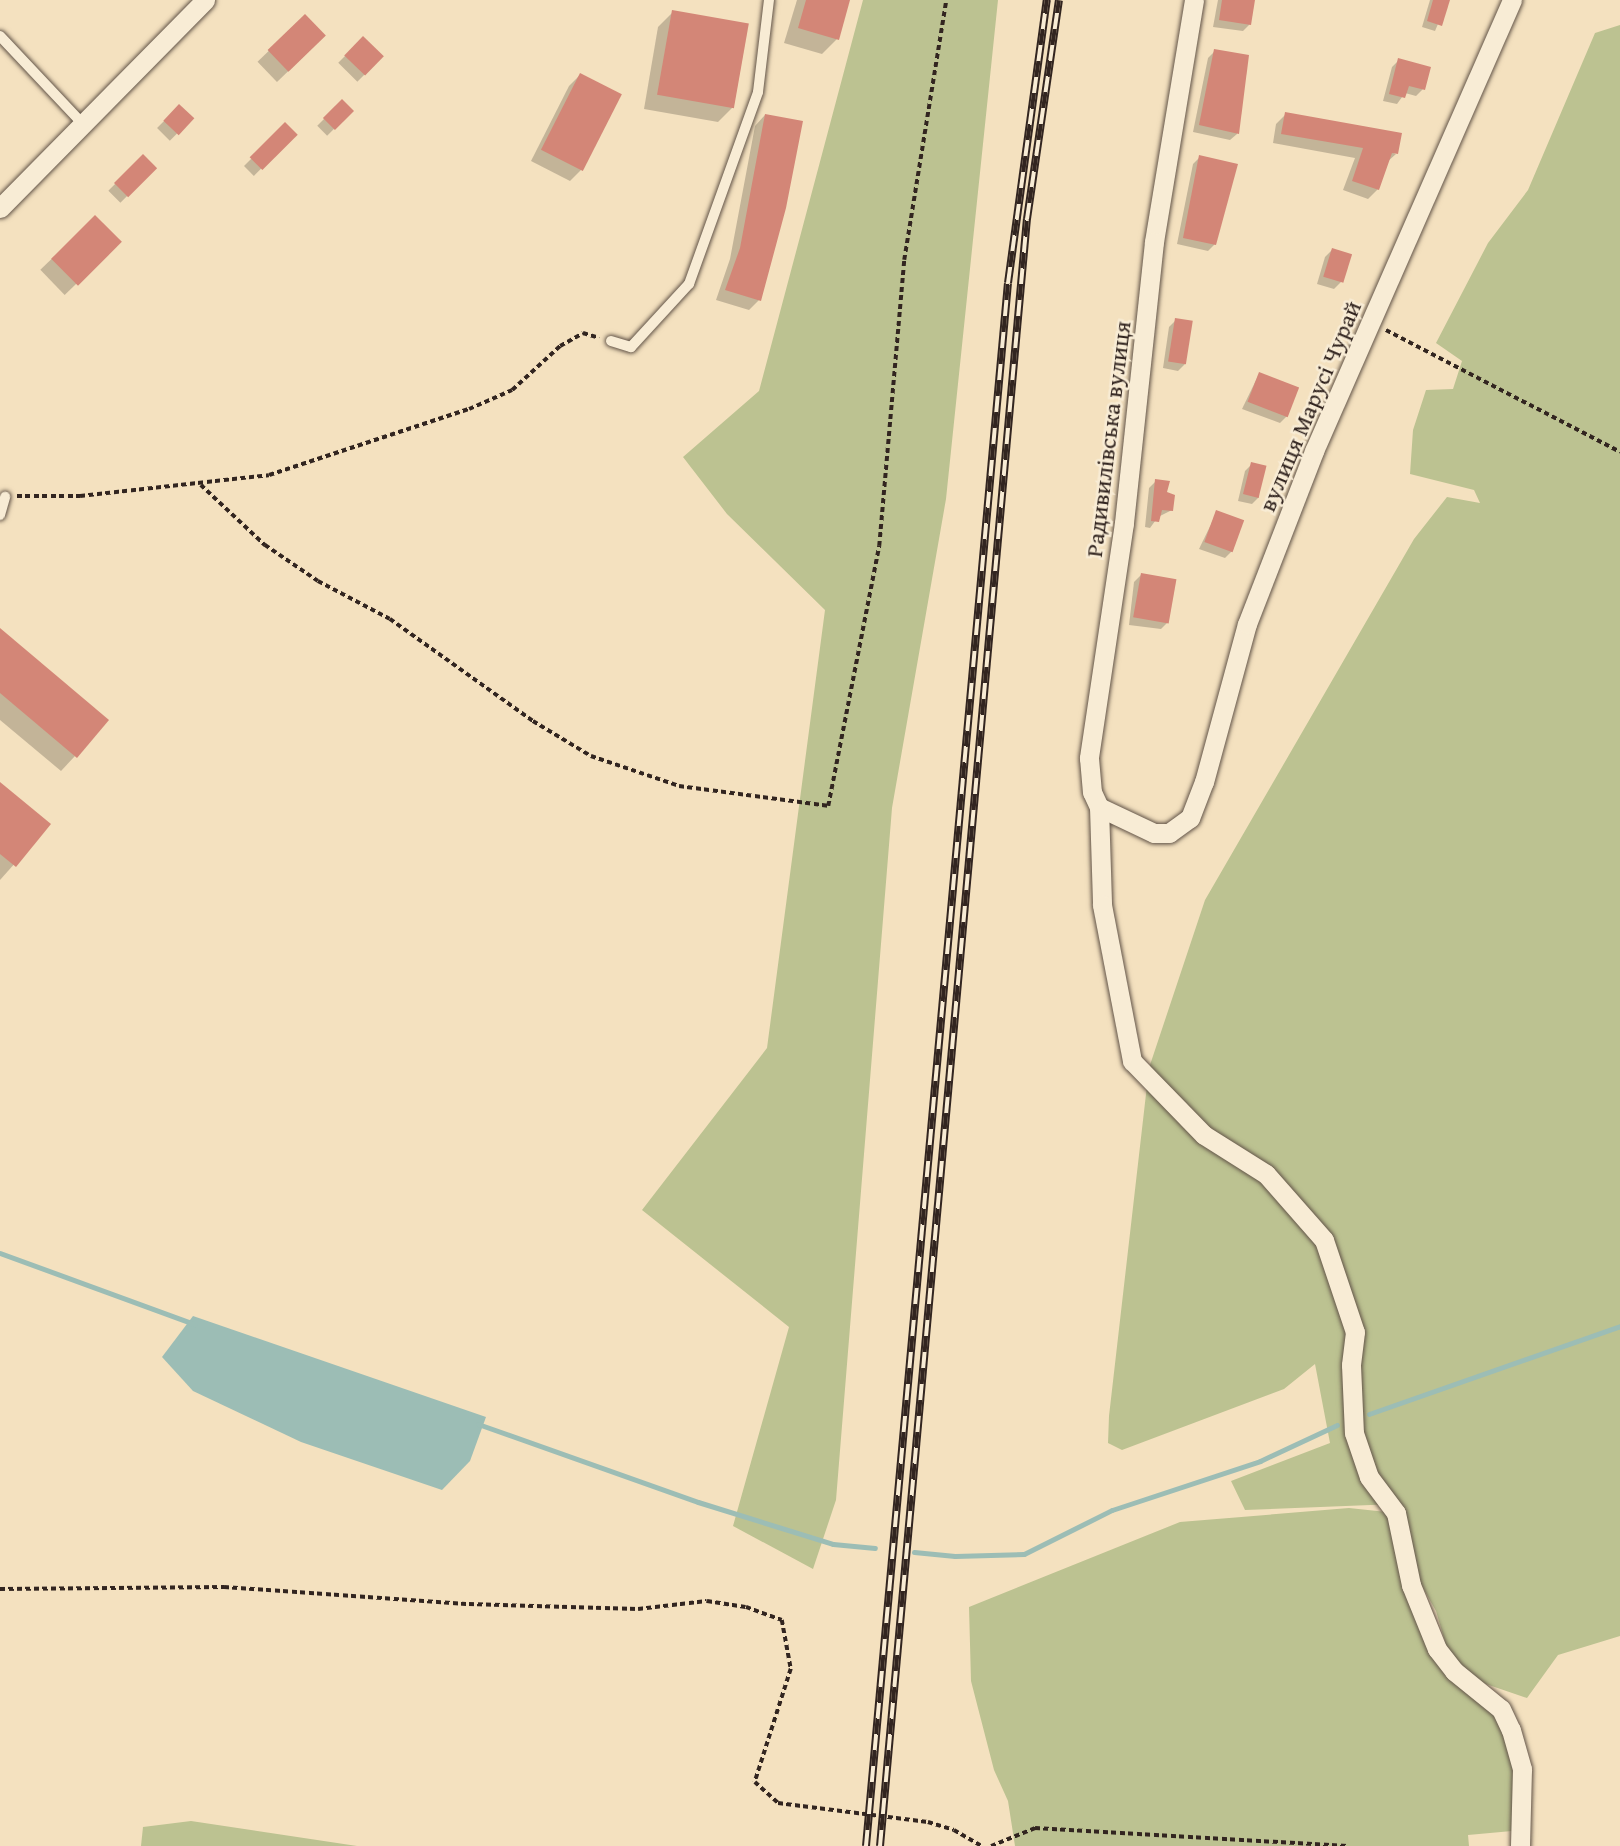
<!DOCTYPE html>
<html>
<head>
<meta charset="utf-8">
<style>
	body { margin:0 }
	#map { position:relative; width:1620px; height:1846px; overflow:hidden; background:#f4e1bf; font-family:"Gentium Book Plus",serif }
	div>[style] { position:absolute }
	.green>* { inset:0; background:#bcc291 }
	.water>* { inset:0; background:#9cbdb5 }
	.shadow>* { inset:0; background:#0003; transform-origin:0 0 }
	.stream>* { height:5px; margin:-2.5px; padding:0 2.5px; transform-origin:2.5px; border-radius:2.5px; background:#9cbdb5 }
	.building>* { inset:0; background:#d38677; transform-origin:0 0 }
	.path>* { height:3.5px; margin-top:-1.75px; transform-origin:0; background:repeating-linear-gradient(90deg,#322520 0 5px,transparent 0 8.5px) }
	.roads { filter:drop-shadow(0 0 2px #625448) drop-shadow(0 0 2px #625448) }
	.service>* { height:10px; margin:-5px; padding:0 5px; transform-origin:5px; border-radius:5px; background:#f8ecd5 }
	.minor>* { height:19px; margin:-9.5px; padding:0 9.5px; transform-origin:9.5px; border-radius:9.5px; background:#f8ecd5 }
	.rail>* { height:8px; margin-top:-4px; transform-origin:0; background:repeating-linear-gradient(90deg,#f8ecd5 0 16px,#322520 0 32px); box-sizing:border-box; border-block:2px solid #322520 }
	span { translate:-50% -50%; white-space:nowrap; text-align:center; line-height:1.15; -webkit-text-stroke:5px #f8ecd5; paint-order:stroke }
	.street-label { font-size:24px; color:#322520 }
</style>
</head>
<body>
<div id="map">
	<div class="green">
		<div style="clip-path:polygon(863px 0,998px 0,946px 499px,892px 808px,836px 1500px,813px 1569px,733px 1526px,789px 1327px,642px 1210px,767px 1048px,825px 610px,727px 514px,683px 457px,759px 391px)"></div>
		<div style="clip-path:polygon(1620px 25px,1620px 1636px,1558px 1655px,1527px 1698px,1483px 1683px,1449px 1655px,1436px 1611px,1414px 1572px,1396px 1504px,1245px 1510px,1231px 1481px,1330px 1443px,1315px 1364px,1284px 1389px,1122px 1450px,1108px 1443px,1109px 1416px,1149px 1068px,1205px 900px,1414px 539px,1447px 497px,1480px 503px,1474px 490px,1410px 474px,1413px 430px,1426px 390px,1453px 389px,1462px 361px,1436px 343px,1488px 243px,1528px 190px,1595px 33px)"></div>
		<div style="clip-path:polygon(1349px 1508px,1396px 1513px,1437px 1649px,1511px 1730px,1523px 1830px,1468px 1835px,1469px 1846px,1015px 1846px,1008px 1801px,994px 1770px,971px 1681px,969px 1607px,1180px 1522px)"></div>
		<div style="clip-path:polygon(191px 1821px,357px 1846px,141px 1846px,143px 1827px)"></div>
	</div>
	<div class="water">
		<div style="clip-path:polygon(193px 1316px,486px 1417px,470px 1461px,442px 1490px,301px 1442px,193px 1391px,162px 1357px)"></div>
	</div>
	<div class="shadow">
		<div style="clip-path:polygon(797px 0,849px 0,837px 39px,822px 54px,784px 43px)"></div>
		<div style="clip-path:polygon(1218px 0,1253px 0,1250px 24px,1243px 31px,1213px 27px)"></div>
		<div style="clip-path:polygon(1430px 0,1448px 0,1435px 31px,1422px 27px)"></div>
		<div style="clip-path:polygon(673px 12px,733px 107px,718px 122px,644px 109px,658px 27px)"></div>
		<div style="left:305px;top:16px;width:28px;height:66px;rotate:46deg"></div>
		<div style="left:363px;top:38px;width:27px;height:35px;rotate:45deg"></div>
		<div style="clip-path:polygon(1215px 51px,1247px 57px,1237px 134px,1230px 140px,1193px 132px,1208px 58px)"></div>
		<div style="clip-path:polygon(1399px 60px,1423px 89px,1416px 96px,1405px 93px,1397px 104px,1383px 101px,1392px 67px)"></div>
		<div style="clip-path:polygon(580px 75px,581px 170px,570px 181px,531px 161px,569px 86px)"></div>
		<div style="left:342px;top:101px;width:14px;height:35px;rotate:45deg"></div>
		<div style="left:179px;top:106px;width:18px;height:31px;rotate:45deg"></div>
		<div style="clip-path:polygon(1286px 114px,1396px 154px,1386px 163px,1378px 189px,1368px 199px,1343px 190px,1355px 158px,1273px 143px,1276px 124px)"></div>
		<div style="clip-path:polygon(765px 115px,759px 300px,749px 310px,716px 300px,730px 259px,755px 126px)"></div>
		<div style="left:285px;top:125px;width:14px;height:58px;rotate:45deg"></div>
		<div style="left:143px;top:156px;width:17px;height:49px;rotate:45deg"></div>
		<div style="clip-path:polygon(1200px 157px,1215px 244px,1208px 251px,1177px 244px,1193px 164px)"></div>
		<div style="left:95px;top:217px;width:35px;height:76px;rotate:46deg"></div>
		<div style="clip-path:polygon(1332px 250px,1341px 282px,1334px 289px,1317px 284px,1325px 257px)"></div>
		<div style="clip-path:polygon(1176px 320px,1185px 364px,1178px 371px,1163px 368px,1169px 327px)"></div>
		<div style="clip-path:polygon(1259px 374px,1287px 416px,1280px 423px,1242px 409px)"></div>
		<div style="clip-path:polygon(1252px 464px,1259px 497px,1252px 504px,1238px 501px,1245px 471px)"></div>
		<div style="clip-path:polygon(1156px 481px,1172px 510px,1158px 517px,1150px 528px,1145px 527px,1149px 488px)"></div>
		<div style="clip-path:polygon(1217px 512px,1232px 551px,1225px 558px,1199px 549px)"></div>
		<div style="clip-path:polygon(1141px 575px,1168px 622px,1161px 629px,1129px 625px,1134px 582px)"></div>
		<div style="clip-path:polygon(0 630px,75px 756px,61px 771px,0 720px)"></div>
		<div style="clip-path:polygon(0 784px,49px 825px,0 880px)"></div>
	</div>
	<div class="stream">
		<div style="left:0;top:1253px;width:207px;rotate:20.1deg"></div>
		<div style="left:1369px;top:1414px;width:266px;rotate:-19.3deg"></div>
		<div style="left:478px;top:1424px;width:233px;rotate:19.5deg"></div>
		<div style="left:698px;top:1502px;width:141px;rotate:17.3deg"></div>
		<div style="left:833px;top:1544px;width:42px;rotate:5.4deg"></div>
		<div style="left:914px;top:1552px;width:41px;rotate:5.6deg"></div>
		<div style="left:955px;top:1556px;width:69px;rotate:-1.7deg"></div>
		<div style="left:1024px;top:1554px;width:98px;rotate:-26.6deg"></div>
		<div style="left:1112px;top:1510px;width:156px;rotate:-18.3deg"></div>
		<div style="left:1260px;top:1461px;width:85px;rotate:-25.1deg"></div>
	</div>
	<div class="building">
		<div style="clip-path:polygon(806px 0,850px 0,839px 40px,798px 28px)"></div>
		<div style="clip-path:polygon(1222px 0,1255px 0,1251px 25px,1219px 20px)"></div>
		<div style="clip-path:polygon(1433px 0,1450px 0,1442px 26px,1427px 21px)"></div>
		<div style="left:672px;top:10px;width:78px;height:86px;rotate:10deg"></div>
		<div style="left:305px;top:14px;width:30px;height:52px;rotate:46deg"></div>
		<div style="left:363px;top:36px;width:29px;height:27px;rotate:44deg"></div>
		<div style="clip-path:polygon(1214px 49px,1249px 55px,1239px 134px,1199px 125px)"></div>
		<div style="clip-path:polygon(1398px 58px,1431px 67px,1425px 90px,1409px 86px,1405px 98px,1389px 94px)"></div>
		<div style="left:580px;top:73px;width:47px;height:86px;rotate:27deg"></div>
		<div style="left:342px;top:99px;width:17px;height:27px;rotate:45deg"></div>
		<div style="left:179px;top:104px;width:21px;height:23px;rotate:43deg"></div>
		<div style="clip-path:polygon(1285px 112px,1402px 133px,1398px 154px,1392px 153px,1379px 190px,1352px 181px,1363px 148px,1281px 134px)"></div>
		<div style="clip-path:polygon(765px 114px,803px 121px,786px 208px,761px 301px,725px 290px,740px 248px)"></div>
		<div style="left:285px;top:122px;width:18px;height:50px;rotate:45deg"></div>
		<div style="left:143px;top:154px;width:20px;height:41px;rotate:45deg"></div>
		<div style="clip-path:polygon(1199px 155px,1238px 164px,1216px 245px,1183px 238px)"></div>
		<div style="left:95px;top:215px;width:38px;height:62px;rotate:45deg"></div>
		<div style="left:1332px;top:248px;width:21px;height:30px;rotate:17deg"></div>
		<div style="left:1175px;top:318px;width:18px;height:44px;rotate:9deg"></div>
		<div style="left:1259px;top:372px;width:43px;height:32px;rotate:21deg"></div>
		<div style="left:1251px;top:462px;width:16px;height:33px;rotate:14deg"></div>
		<div style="clip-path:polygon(1155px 479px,1170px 481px,1167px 492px,1175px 495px,1173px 511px,1162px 510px,1159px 522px,1151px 521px)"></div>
		<div style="left:1216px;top:510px;width:30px;height:34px;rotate:20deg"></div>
		<div style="left:1141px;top:573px;width:36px;height:45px;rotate:10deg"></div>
		<div style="clip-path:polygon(0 628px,109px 720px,77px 758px,0 693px)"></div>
		<div style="clip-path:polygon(0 782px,51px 824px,16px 867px,0 854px)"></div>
	</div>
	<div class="path">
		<div style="left:1386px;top:330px;width:264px;rotate:27.5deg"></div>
		<div style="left:201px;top:485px;width:88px;rotate:43.2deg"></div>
		<div style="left:265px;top:545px;width:64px;rotate:34.2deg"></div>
		<div style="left:318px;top:581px;width:81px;rotate:27.8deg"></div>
		<div style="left:390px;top:619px;width:176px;rotate:35.5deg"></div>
		<div style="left:533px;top:721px;width:68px;rotate:31.1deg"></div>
		<div style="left:591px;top:756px;width:93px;rotate:18.8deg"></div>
		<div style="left:679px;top:786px;width:150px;rotate:7.6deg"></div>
		<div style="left:828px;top:806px;width:265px;rotate:-78.9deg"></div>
		<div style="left:879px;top:546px;width:287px;rotate:-85deg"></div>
		<div style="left:904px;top:260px;width:263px;rotate:-80.8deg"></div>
		<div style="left:17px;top:496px;width:63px"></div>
		<div style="left:80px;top:496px;width:190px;rotate:-6.3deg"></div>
		<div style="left:269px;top:475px;width:211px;rotate:-18.3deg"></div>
		<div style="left:469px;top:409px;width:47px;rotate:-23.8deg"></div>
		<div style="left:512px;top:390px;width:65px;rotate:-42.5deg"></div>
		<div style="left:560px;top:346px;width:26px;rotate:-29deg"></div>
		<div style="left:583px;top:333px;width:17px;rotate:17deg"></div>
		<div style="left:0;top:1589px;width:224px;rotate:-0.5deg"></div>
		<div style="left:224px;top:1587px;width:246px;rotate:4deg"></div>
		<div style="left:469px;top:1604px;width:169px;rotate:1.7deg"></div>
		<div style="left:638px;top:1609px;width:69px;rotate:-6.6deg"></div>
		<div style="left:707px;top:1601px;width:39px;rotate:9deg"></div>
		<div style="left:746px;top:1607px;width:38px;rotate:20deg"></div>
		<div style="left:782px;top:1620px;width:50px;rotate:79.6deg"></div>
		<div style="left:791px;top:1669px;width:119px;rotate:107.7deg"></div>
		<div style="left:755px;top:1782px;width:31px;rotate:42deg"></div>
		<div style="left:778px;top:1803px;width:151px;rotate:7.2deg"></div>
		<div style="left:928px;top:1822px;width:27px;rotate:17deg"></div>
		<div style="left:954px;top:1830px;width:32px;rotate:30deg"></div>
		<div style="left:991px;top:1846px;width:48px;rotate:-22.2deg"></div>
		<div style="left:1035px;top:1828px;width:313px;rotate:3.3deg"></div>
	</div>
	<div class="roads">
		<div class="service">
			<div style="left:0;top:36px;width:121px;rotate:46.7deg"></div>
			<div style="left:611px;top:341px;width:21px;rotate:17deg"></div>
			<div style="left:631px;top:347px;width:86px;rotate:-47.4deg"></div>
			<div style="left:689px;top:284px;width:204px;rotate:-70.2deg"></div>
			<div style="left:758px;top:92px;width:93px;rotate:-83.2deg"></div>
			<div style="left:0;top:515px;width:19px;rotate:-74deg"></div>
		</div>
		<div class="minor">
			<div style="left:1194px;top:0;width:245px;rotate:99.4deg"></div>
			<div style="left:1154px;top:242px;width:283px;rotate:96.1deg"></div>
			<div style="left:1124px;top:523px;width:238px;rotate:98.5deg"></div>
			<div style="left:1089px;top:758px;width:34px;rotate:85deg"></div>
			<div style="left:1092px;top:792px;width:17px;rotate:65deg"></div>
			<div style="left:1099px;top:807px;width:61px;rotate:25.3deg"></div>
			<div style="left:1154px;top:833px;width:15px"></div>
			<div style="left:1169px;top:833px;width:26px;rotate:-36deg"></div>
			<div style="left:1190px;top:818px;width:39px;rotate:-69deg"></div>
			<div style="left:1204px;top:782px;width:164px;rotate:-74.8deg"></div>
			<div style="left:1247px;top:624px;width:186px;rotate:-68.8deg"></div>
			<div style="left:1314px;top:451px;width:493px;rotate:-66.3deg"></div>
			<div style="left:0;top:208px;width:292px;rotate:-45.4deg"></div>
			<div style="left:1099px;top:807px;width:98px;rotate:88.2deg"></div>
			<div style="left:1102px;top:905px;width:159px;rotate:79.1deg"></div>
			<div style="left:1132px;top:1061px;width:103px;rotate:45.8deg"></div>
			<div style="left:1204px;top:1135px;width:73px;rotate:32.2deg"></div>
			<div style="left:1266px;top:1174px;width:88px;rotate:48.7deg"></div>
			<div style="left:1324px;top:1240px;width:97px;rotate:71.4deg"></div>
			<div style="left:1355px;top:1332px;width:33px;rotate:97deg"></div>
			<div style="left:1351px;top:1365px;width:68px;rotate:87.5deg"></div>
			<div style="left:1354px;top:1433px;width:46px;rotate:71.2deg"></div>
			<div style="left:1369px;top:1477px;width:45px;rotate:53.1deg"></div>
			<div style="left:1396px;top:1513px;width:74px;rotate:78.2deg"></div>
			<div style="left:1411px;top:1585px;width:69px;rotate:67.9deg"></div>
			<div style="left:1437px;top:1649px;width:28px;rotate:52deg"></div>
			<div style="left:1454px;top:1671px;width:60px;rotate:39deg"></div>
			<div style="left:1501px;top:1709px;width:23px;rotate:65deg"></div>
			<div style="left:1511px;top:1730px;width:41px;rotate:74.2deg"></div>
			<div style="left:1522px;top:1769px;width:77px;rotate:91.5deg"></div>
		</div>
	</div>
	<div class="rail">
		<div style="left:866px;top:1846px;width:1569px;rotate:-84.81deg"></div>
		<div style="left:1008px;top:283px;width:286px;rotate:-82.2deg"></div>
		<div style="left:880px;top:1846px;width:1634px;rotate:-84.84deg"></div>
		<div style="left:1027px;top:219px;width:221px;rotate:-81.7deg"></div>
	</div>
	<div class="street-label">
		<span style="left:1310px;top:406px;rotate:-67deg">вулиця Марусі Чурай</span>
		<span style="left:1108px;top:439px;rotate:-83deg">Радивилівська вулиця</span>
	</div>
</div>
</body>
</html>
